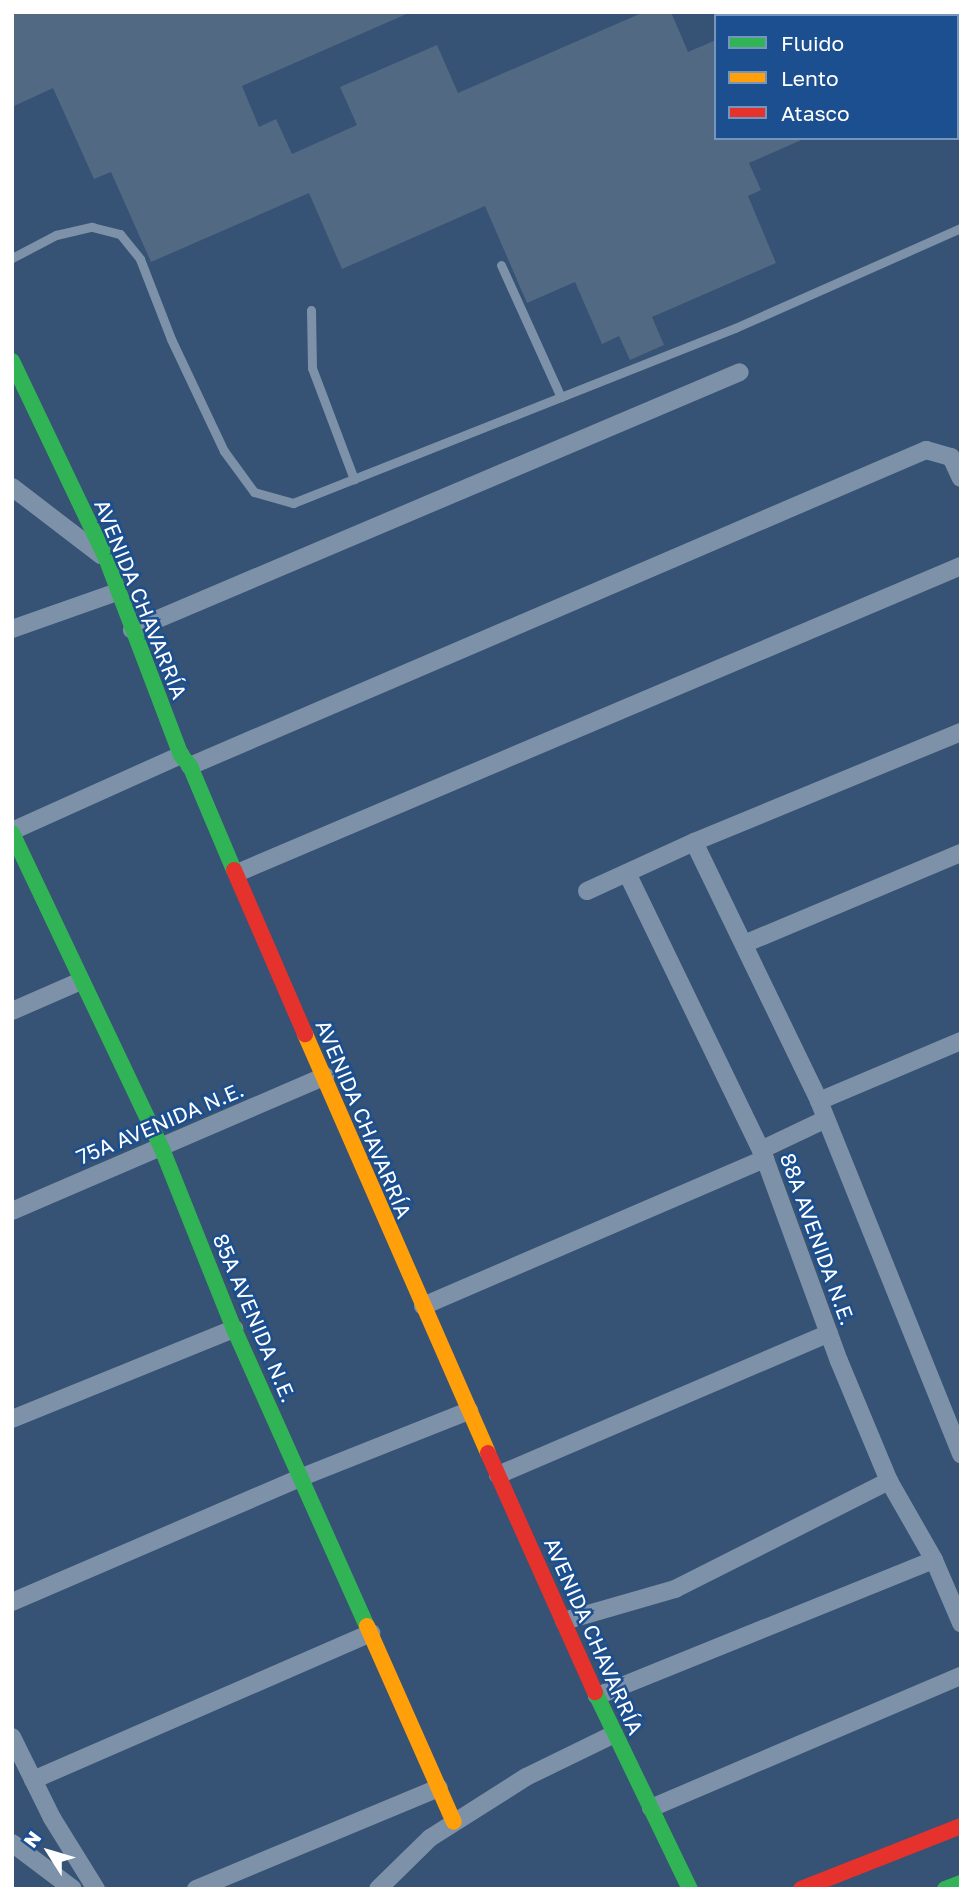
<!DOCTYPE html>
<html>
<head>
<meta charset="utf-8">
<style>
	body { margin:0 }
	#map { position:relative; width:973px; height:1901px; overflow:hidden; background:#365274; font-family:"Golos Text",sans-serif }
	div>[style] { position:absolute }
	.building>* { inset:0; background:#526984 }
	.lane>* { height:9px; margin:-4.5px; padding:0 4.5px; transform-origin:4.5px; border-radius:4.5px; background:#7d92a8 }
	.street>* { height:18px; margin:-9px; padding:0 9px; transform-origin:9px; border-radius:9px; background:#7d92a8 }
	.fast>* { height:16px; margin:-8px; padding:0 8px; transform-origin:8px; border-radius:8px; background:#30b455 }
	.slow>* { height:16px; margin:-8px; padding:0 8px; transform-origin:8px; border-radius:8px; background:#ff9f0a }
	.jam>* { height:16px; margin:-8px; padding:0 8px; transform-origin:8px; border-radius:8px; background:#e5322d }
	span { translate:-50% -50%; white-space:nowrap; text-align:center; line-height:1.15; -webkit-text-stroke:5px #1b4f8f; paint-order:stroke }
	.street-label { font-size:21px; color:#fff }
	.frame { position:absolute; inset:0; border:14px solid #fff; pointer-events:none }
	.legend { position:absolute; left:714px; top:14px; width:245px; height:126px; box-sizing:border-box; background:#1b4f8f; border:2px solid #7695bc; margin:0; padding:9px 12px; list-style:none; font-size:21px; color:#fff }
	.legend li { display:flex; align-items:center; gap:14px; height:35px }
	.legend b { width:35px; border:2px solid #7695bc }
	.north { position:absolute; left:14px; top:1817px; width:70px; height:70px; -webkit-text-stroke:5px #1b4f8f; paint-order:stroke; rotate:307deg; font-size:19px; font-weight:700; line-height:28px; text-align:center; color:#fff }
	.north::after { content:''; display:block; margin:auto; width:24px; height:32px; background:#fff; clip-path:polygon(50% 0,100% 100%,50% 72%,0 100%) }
</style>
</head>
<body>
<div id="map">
	<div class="building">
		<div style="clip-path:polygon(12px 12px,411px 12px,242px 86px,259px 127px,276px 119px,292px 154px,357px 125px,340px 87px,437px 45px,458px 93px,644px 12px,671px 12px,688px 52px,716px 40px,716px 138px,806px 138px,749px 163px,761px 190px,748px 196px,776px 263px,652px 317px,664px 345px,630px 360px,619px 336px,602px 344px,575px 282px,527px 303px,485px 206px,342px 269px,309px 193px,151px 262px,111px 172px,94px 179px,53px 88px,12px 107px)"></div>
	</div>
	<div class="lane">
		<div style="left:951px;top:12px;width:4px;rotate:63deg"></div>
		<div style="left:957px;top:25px;width:8px;rotate:60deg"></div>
		<div style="left:12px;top:258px;width:50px;rotate:-27.6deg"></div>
		<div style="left:56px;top:235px;width:37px;rotate:-13deg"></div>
		<div style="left:92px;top:227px;width:29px;rotate:14deg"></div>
		<div style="left:120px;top:234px;width:32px;rotate:51deg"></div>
		<div style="left:140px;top:259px;width:86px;rotate:68.8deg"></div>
		<div style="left:171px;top:339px;width:124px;rotate:64.7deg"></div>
		<div style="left:224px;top:451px;width:51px;rotate:53.8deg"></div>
		<div style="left:254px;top:492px;width:41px;rotate:15.8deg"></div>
		<div style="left:293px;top:503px;width:475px;rotate:-21.6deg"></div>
		<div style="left:735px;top:328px;width:247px;rotate:-23.9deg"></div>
		<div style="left:501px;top:265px;width:145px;rotate:65.6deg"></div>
		<div style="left:311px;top:310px;width:58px;rotate:89deg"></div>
		<div style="left:312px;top:368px;width:119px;rotate:69.3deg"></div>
	</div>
	<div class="street">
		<div style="left:12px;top:487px;width:112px;rotate:37.4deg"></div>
		<div style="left:12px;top:629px;width:111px;rotate:-19.4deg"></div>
		<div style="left:132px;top:630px;width:660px;rotate:-22.99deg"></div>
		<div style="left:190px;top:766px;width:801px;rotate:-23.24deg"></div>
		<div style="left:926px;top:450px;width:26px;rotate:16deg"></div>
		<div style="left:951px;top:457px;width:23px;rotate:65deg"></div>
		<div style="left:12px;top:831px;width:185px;rotate:-24.2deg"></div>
		<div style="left:694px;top:842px;width:288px;rotate:64.2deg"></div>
		<div style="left:819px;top:1101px;width:381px;rotate:68.1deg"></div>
		<div style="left:237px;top:873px;width:786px;rotate:-22.98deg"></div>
		<div style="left:627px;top:873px;width:318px;rotate:64.2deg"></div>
		<div style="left:765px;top:1159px;width:215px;rotate:69.9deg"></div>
		<div style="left:839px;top:1361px;width:130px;rotate:67.4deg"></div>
		<div style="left:889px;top:1481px;width:91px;rotate:60.3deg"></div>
		<div style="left:934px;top:1560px;width:69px;rotate:66.8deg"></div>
		<div style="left:587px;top:891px;width:118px;rotate:-24.6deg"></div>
		<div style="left:694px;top:842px;width:289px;rotate:-22.4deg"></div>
		<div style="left:744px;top:944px;width:235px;rotate:-22.8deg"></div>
		<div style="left:12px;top:1011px;width:75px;rotate:-23.5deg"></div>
		<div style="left:819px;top:1101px;width:154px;rotate:-22.9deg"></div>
		<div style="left:761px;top:1150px;width:70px;rotate:-25.5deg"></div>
		<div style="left:12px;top:1211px;width:341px;rotate:-23.3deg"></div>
		<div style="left:423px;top:1306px;width:372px;rotate:-23.3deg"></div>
		<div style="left:12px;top:1419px;width:240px;rotate:-22.1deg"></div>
		<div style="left:498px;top:1475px;width:360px;rotate:-23.2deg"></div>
		<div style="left:12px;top:1602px;width:316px;rotate:-23.3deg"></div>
		<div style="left:302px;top:1477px;width:180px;rotate:-21.6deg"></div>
		<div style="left:564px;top:1621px;width:116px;rotate:-16.1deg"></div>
		<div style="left:675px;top:1589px;width:240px;rotate:-26.8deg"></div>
		<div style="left:597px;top:1696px;width:363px;rotate:-22deg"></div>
		<div style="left:12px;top:1737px;width:90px;rotate:63.7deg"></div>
		<div style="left:52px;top:1818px;width:84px;rotate:58.2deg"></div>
		<div style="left:33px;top:1780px;width:369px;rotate:-23.5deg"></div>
		<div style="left:651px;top:1808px;width:337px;rotate:-23.1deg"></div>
		<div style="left:12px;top:1843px;width:76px;rotate:37deg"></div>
		<div style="left:196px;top:1889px;width:263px;rotate:-22.6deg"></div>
		<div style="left:378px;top:1889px;width:73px;rotate:-44.4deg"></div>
		<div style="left:430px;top:1838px;width:114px;rotate:-32.4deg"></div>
		<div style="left:526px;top:1777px;width:98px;rotate:-26deg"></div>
	</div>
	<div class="fast">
		<div style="left:12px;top:361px;width:218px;rotate:64.5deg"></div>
		<div style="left:106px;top:558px;width:211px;rotate:69.2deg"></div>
		<div style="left:181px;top:755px;width:14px;rotate:51deg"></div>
		<div style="left:190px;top:766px;width:113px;rotate:67.1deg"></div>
		<div style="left:12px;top:833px;width:350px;rotate:64.6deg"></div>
		<div style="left:162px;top:1149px;width:194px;rotate:68.2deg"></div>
		<div style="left:234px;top:1329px;width:325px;rotate:65.9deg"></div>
		<div style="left:595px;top:1692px;width:219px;rotate:64.3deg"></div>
		<div style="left:945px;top:1889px;width:17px;rotate:-21deg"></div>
	</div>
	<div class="slow">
		<div style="left:305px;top:1034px;width:457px;rotate:66.4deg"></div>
		<div style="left:367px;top:1626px;width:214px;rotate:66.1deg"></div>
	</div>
	<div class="jam">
		<div style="left:234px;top:870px;width:179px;rotate:66.6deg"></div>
		<div style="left:488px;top:1453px;width:262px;rotate:65.9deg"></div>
		<div style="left:801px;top:1889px;width:172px;rotate:-21.5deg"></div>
	</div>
	<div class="street-label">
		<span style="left:141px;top:599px;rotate:68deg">AVENIDA CHAVARRÍA</span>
		<span style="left:364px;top:1119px;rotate:67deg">AVENIDA CHAVARRÍA</span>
		<span style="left:160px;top:1123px;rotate:-23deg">75A AVENIDA N.E.</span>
		<span style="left:818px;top:1239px;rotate:70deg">88A AVENIDA N.E.</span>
		<span style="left:255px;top:1318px;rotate:67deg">85A AVENIDA N.E.</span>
		<span style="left:594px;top:1636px;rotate:66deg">AVENIDA CHAVARRÍA</span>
	</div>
	<div class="frame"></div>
	<ul class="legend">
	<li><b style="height:9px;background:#30b455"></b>Fluido</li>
	<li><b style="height:9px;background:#ff9f0a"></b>Lento</li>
	<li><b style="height:9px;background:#e5322d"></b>Atasco</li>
	</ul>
	<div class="north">N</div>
</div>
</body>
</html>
